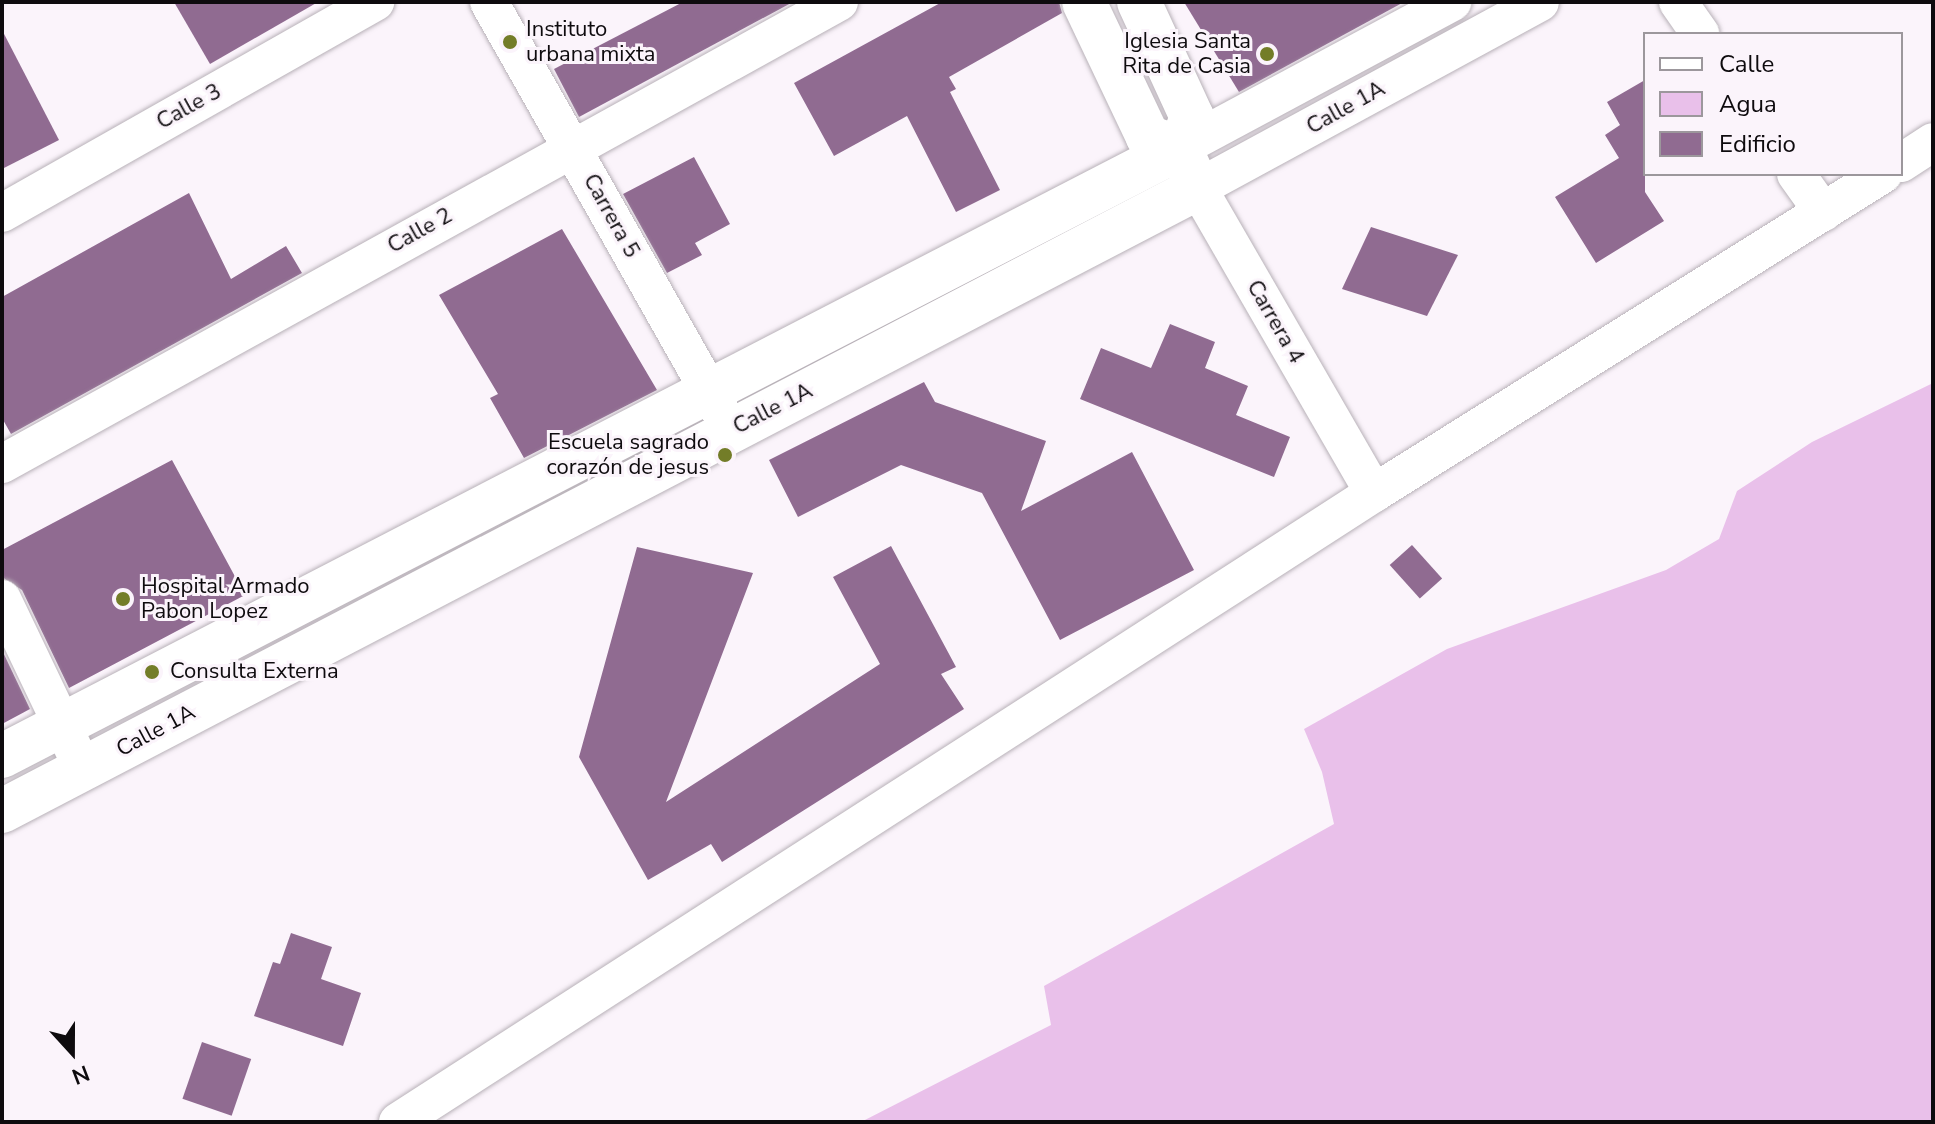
<!DOCTYPE html>
<html>
<head>
<meta charset="utf-8">
<style>
	body { margin:0 }
	#map { position:relative; width:1935px; height:1124px; overflow:hidden; background:#fbf4fb; font-family:"Nunito Sans",sans-serif }
	div>[style] { position:absolute }
	.water>* { inset:0; background:#e9c0ea }
	.building>* { inset:0; background:#906b91; transform-origin:0 0 }
	.roads { filter:drop-shadow(0 0 2px #b8b1b8) drop-shadow(0 0 2px #b8b1b8) }
	.street>* { height:38px; margin:-19px; padding:0 19px; transform-origin:19px; border-radius:19px; background:#fff }
	.secondary>* { height:44px; margin:-22px; padding:0 22px; transform-origin:22px; border-radius:22px; background:#fff }
	.dots>* { width:22px; height:22px; translate:-50% -50%; box-sizing:border-box; border:4px solid #fbf4fb; border-radius:50% }
	span { translate:-50% -50%; white-space:nowrap; text-align:center; line-height:1.15; -webkit-text-stroke:6px #fbf4fb; paint-order:stroke }
	.poi-label { font-size:22px; color:#0e0b0e }
	.left { translate:0 -50%; text-align:left }
	.right { translate:-100% -50%; text-align:right }
	.street-label { font-size:22px; color:#0e0b0e }
	.frame { position:absolute; inset:0; border:4px solid #0e0b0e; pointer-events:none }
	.legend { position:absolute; left:1643px; top:32px; width:260px; height:144px; box-sizing:border-box; background:#fbf4fb; border:2px solid #9c979c; margin:0; padding:10px 14px; list-style:none; font-size:24px; color:#0e0b0e }
	.legend li { display:flex; align-items:center; gap:16px; height:40px }
	.legend b { width:40px; border:2px solid #9c979c }
	.north { position:absolute; left:32px; top:1012px; width:80px; height:80px; -webkit-text-stroke:6px #fbf4fb; paint-order:stroke; rotate:159deg; font-size:22px; font-weight:700; line-height:32px; text-align:center; color:#0e0b0e }
	.north::after { content:''; display:block; margin:auto; width:28px; height:36px; background:#0e0b0e; clip-path:polygon(50% 0,100% 100%,50% 72%,0 100%) }
</style>
</head>
<body>
<div id="map">
	<div class="water">
		<div style="clip-path:polygon(1933px 383px,1933px 1122px,861px 1122px,1051px 1025px,1044px 986px,1334px 824px,1322px 772px,1304px 729px,1447px 649px,1666px 570px,1719px 539px,1737px 491px,1812px 442px)"></div>
	</div>
	<div class="building">
		<div style="clip-path:polygon(174px 2px,318px 2px,210px 64px)"></div>
		<div style="clip-path:polygon(683px 2px,793px 2px,579px 117px,554px 69px)"></div>
		<div style="clip-path:polygon(942px 2px,1059px 2px,1062px 13px,949px 77px,956px 89px,950px 92px,1000px 190px,956px 212px,907px 116px,834px 156px,794px 83px)"></div>
		<div style="clip-path:polygon(1184px 2px,1404px 2px,1239px 92px)"></div>
		<div style="clip-path:polygon(2px 30px,59px 140px,2px 169px)"></div>
		<div style="clip-path:polygon(1645px 80px,1645px 192px,1664px 221px,1596px 263px,1555px 197px,1619px 158px,1605px 135px,1620px 125px,1607px 102px)"></div>
		<div style="clip-path:polygon(694px 157px,730px 224px,695px 243px,702px 255px,667px 273px,623px 194px)"></div>
		<div style="clip-path:polygon(189px 193px,231px 279px,286px 246px,302px 273px,11px 434px,2px 418px,2px 297px)"></div>
		<div style="clip-path:polygon(1371px 227px,1458px 255px,1427px 316px,1342px 289px)"></div>
		<div style="clip-path:polygon(562px 229px,657px 390px,524px 458px,490px 398px,498px 394px,439px 295px)"></div>
		<div style="clip-path:polygon(1170px 324px,1215px 342px,1205px 368px,1248px 386px,1236px 415px,1290px 437px,1274px 477px,1080px 399px,1101px 348px,1151px 368px)"></div>
		<div style="clip-path:polygon(924px 382px,935px 402px,1046px 441px,1021px 511px,1132px 452px,1194px 570px,1060px 640px,982px 493px,901px 465px,798px 517px,769px 460px)"></div>
		<div style="clip-path:polygon(172px 460px,245px 595px,69px 688px,22px 590px,2px 577px,2px 550px)"></div>
		<div style="left:1412px;top:545px;width:45px;height:30px;rotate:48deg"></div>
		<div style="clip-path:polygon(891px 546px,956px 667px,941px 674px,964px 709px,722px 862px,711px 844px,648px 880px,579px 757px,637px 547px,753px 573px,666px 802px,880px 664px,833px 577px)"></div>
		<div style="clip-path:polygon(2px 650px,30px 709px,2px 724px)"></div>
		<div style="clip-path:polygon(291px 933px,332px 947px,321px 979px,361px 993px,343px 1046px,254px 1016px,273px 962px,280px 964px)"></div>
		<div style="left:202px;top:1042px;width:52px;height:60px;rotate:19deg"></div>
	</div>
	<div class="roads">
		<div class="street">
			<div style="left:489px;top:2px;width:478px;rotate:60.5deg"></div>
			<div style="left:1678px;top:2px;width:39px;rotate:55deg"></div>
			<div style="left:1180px;top:148px;width:309px;rotate:-28.2deg"></div>
			<div style="left:1901px;top:163px;width:38px;rotate:-33deg"></div>
			<div style="left:1796px;top:174px;width:47px;rotate:54.6deg"></div>
			<div style="left:2px;top:213px;width:429px;rotate:-29.5deg"></div>
			<div style="left:2px;top:464px;width:956px;rotate:-28.9deg"></div>
			<div style="left:1374px;top:493px;width:352px;rotate:-120deg"></div>
			<div style="left:1198px;top:188px;width:389px;rotate:-28.5deg"></div>
			<div style="left:2px;top:599px;width:188px;rotate:64.5deg"></div>
			<div style="left:398px;top:1122px;width:1161px;rotate:-32.8deg"></div>
			<div style="left:1374px;top:493px;width:601px;rotate:-32.08deg"></div>
		</div>
		<div class="secondary">
			<div style="left:1139px;top:2px;width:127px;rotate:65.3deg"></div>
			<div style="left:1192px;top:117px;width:33px;rotate:111deg"></div>
			<div style="left:2px;top:756px;width:1326px;rotate:-27.3deg"></div>
			<div style="left:2px;top:811px;width:1349px;rotate:-27.52deg"></div>
			<div style="left:1198px;top:188px;width:44px;rotate:-114.2deg"></div>
			<div style="left:1180px;top:148px;width:34px;rotate:-161deg"></div>
			<div style="left:1148px;top:137px;width:149px;rotate:-115.4deg"></div>
		</div>
	</div>
	<div class="dots">
		<div style="left:510px;top:42px;background:#737d28"></div>
		<div style="left:1267px;top:54px;background:#737d28"></div>
		<div style="left:725px;top:455px;background:#737d28"></div>
		<div style="left:123px;top:599px;background:#737d28"></div>
		<div style="left:152px;top:672px;background:#737d28"></div>
	</div>
	<div class="poi-label">
		<span class="left" style="left:526px;top:42px">Instituto<br>urbana mixta</span>
		<span class="right" style="left:1251px;top:54px">Iglesia Santa<br>Rita de Casia</span>
		<span class="right" style="left:709px;top:455px">Escuela sagrado<br>corazón de jesus</span>
		<span class="left" style="left:141px;top:599px">Hospital Armado<br>Pabon Lopez</span>
		<span class="left" style="left:170px;top:672px">Consulta Externa</span>
	</div>
	<div class="street-label">
		<span style="left:189px;top:107px;rotate:-29deg">Calle 3</span>
		<span style="left:1346px;top:108px;rotate:-29deg">Calle 1A</span>
		<span style="left:611px;top:216px;rotate:61deg">Carrera 5</span>
		<span style="left:420px;top:231px;rotate:-29deg">Calle 2</span>
		<span style="left:1275px;top:322px;rotate:60deg">Carrera 4</span>
		<span style="left:773px;top:409px;rotate:-27deg">Calle 1A</span>
		<span style="left:156px;top:731px;rotate:-28deg">Calle 1A</span>
	</div>
	<div class="frame"></div>
	<ul class="legend">
	<li><b style="height:10px;background:#fff"></b>Calle</li>
	<li><b style="height:22px;background:#e9c0ea"></b>Agua</li>
	<li><b style="height:22px;background:#906b91"></b>Edificio</li>
	</ul>
	<div class="north">N</div>
</div>
</body>
</html>
